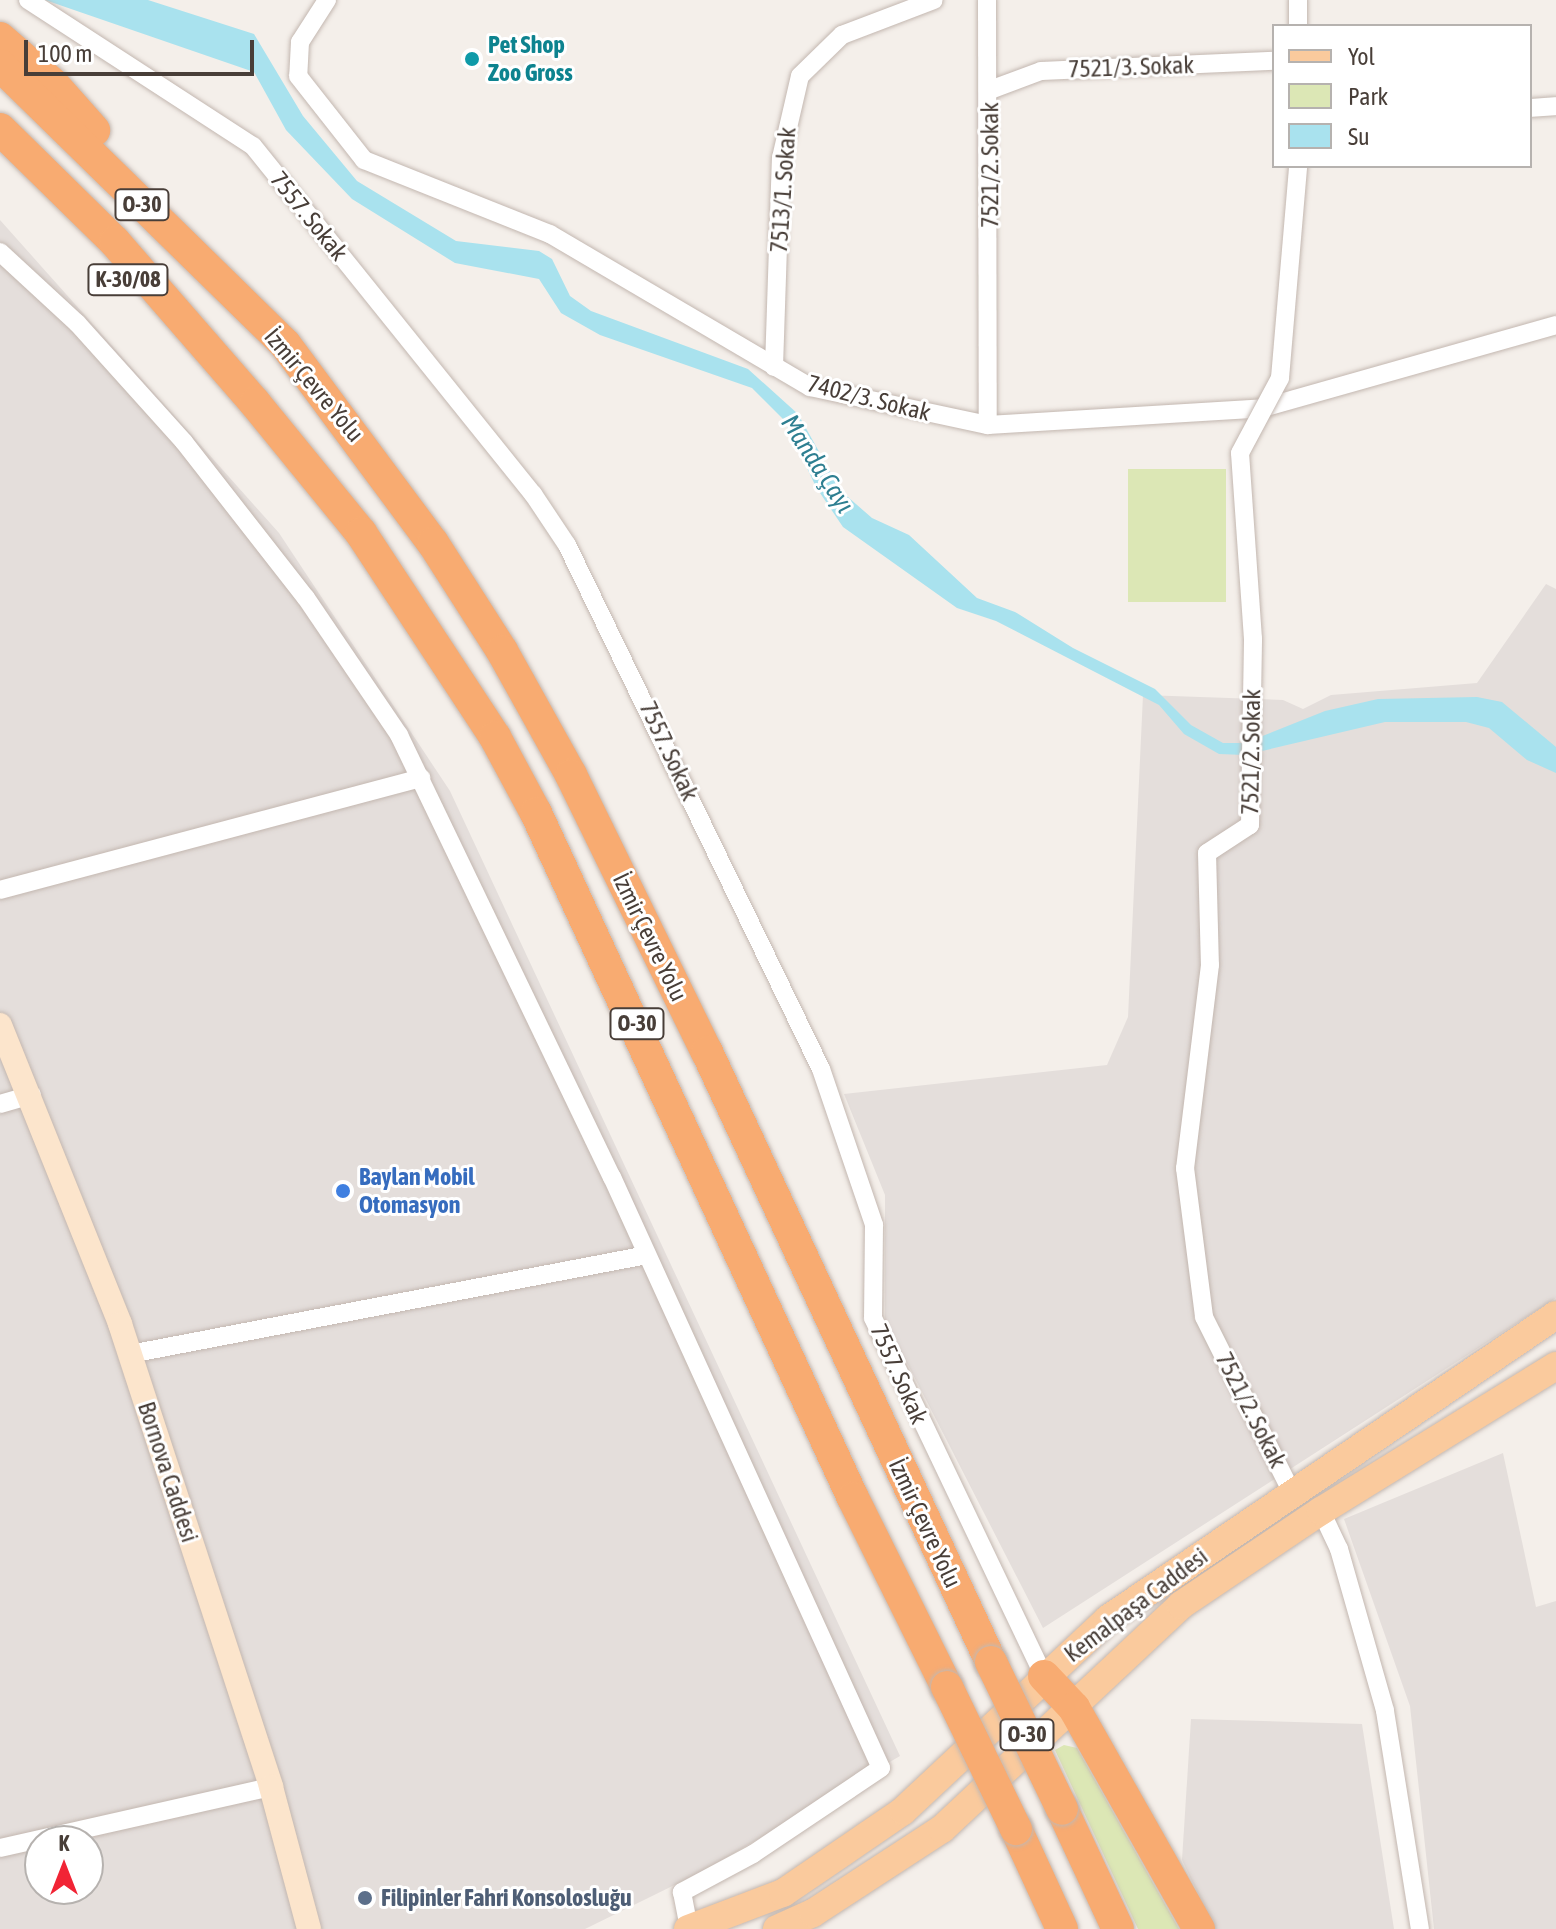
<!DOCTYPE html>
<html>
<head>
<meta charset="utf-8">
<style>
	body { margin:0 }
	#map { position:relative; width:1556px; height:1929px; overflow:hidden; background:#f4efea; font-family:"Asap Condensed",sans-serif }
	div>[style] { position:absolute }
	.industrial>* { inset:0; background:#e4dedb }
	.green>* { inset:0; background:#dce7b5; transform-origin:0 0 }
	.water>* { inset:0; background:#a9e2ee }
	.roads { filter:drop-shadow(0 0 2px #c3b7b0) drop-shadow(0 0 2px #c3b7b0) }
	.minor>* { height:18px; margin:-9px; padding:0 9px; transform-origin:9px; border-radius:9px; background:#fff }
	.secondary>* { height:24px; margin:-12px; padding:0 12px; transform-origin:12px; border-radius:12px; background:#fce5cc }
	.primary>* { height:28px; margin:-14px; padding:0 14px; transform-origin:14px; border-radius:14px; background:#faca9d }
	.motorway>* { height:32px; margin:-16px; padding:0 16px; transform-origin:16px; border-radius:16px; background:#f8ab71 }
	.bridges { filter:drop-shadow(0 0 2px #c3b7b0) drop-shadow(0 0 2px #c3b7b0) }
	.minor-bridge>* { height:18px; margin:-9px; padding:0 9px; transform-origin:9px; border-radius:9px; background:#fff }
	.motorway-bridge>* { height:32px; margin:-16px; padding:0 16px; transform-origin:16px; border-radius:16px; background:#f8ab71 }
	.dots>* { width:22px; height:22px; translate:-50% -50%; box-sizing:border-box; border:4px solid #fff; border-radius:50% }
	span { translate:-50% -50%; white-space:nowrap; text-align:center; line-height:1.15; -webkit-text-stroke:6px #fff; paint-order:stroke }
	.shield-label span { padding:2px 6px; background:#fff; border:2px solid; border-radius:6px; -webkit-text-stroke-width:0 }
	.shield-label { font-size:22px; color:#483e38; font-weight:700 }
	.culture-label { font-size:24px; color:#0d838f; font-weight:700 }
	.left { translate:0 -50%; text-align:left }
	.street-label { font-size:24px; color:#483e38 }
	.shop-label { font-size:24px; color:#366cbe; font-weight:700 }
	.service-label { font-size:24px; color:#4e5e75; font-weight:700 }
	.water-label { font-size:26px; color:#2e7f91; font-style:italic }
	.legend { position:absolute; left:1272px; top:24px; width:260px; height:144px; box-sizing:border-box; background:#fff; border:2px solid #b6b2af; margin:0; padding:10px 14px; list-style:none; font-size:24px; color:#483e38 }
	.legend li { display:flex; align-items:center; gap:16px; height:40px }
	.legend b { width:40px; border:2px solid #b6b2af }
	.north { position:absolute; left:24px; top:1825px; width:80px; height:80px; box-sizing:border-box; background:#fff; border:2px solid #b6b2af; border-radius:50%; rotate:0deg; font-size:22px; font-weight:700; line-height:32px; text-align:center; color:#483e38 }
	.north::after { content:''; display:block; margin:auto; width:28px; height:36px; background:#f12435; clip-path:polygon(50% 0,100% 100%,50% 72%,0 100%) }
	.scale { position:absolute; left:24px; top:40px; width:230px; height:36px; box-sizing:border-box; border:4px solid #483e38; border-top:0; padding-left:10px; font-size:24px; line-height:28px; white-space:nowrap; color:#483e38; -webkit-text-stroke:6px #fff; paint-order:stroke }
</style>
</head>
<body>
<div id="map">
	<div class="industrial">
		<div style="clip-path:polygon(evenodd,0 220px,279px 533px,450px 791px,900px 1756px,705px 1870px,585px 1929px,0 1929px,0 220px,40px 1841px,88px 1841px,88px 1889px,40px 1889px,40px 1841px)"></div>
		<div style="clip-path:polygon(1546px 584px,1556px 589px,1556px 1298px,1043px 1628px,885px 1320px,885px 1195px,844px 1094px,1107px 1065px,1128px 1017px,1143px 695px,1283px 700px,1303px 709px,1331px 695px,1477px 683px)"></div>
		<div style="clip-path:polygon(1503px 1453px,1536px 1607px,1556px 1601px,1556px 1929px,1434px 1929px,1410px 1706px,1344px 1519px)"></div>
		<div style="clip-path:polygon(1191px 1719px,1362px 1724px,1394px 1929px,1215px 1929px,1182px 1860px)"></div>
	</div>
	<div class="green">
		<div style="left:1128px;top:469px;width:98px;height:133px"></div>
		<div style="clip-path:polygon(1064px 1745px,1077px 1748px,1179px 1929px,1138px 1929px,1055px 1750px)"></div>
	</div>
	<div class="water">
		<div style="clip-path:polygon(45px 0,148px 0,254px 34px,303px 116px,357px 181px,456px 241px,539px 251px,552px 259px,570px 296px,591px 311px,748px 369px,798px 414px,841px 491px,872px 518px,909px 535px,977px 598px,1015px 612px,1073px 648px,1155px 689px,1191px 725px,1223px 743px,1245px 743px,1325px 711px,1378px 699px,1477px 697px,1502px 702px,1556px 747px,1556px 773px,1527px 760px,1489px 728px,1466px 722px,1385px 722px,1245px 755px,1219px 754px,1184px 734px,1159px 705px,996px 621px,957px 608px,843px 527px,816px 487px,784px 420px,752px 388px,600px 335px,561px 313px,539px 279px,455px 263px,352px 199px,286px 130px,254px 72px)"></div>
	</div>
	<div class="roads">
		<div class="minor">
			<div style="left:28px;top:0;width:268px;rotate:33deg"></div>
			<div style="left:253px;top:146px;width:447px;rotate:51.2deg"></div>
			<div style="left:533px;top:494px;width:61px;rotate:56.3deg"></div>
			<div style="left:567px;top:545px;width:582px;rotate:64.14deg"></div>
			<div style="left:821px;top:1069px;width:165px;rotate:71.2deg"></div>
			<div style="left:874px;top:1225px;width:93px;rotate:90.6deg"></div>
			<div style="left:873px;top:1318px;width:397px;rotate:64.5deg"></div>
			<div style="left:327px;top:0;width:50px;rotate:122.7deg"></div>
			<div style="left:300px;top:42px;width:34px;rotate:93deg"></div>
			<div style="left:298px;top:76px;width:107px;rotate:51.8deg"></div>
			<div style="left:364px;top:160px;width:200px;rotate:21.7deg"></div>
			<div style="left:550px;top:234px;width:302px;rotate:30.5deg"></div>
			<div style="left:810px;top:387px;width:182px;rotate:12.1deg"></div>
			<div style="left:988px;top:425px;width:276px;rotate:-3.5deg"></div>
			<div style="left:1263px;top:408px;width:305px;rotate:-15.8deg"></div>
			<div style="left:987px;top:0;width:425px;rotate:89.9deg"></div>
			<div style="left:1298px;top:0;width:26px;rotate:90deg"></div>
			<div style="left:990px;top:90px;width:54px;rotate:-20.4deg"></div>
			<div style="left:1041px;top:71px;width:233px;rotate:-2.5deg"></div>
			<div style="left:1530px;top:108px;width:26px;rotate:-4deg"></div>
			<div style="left:0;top:252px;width:105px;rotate:42.7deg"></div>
			<div style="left:77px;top:323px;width:160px;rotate:48deg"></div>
			<div style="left:184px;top:442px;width:198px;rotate:52deg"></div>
			<div style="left:306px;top:598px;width:166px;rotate:55.8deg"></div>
			<div style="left:399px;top:735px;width:491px;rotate:64.3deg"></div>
			<div style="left:612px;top:1177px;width:649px;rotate:65.53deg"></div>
			<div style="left:881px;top:1768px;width:154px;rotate:146.1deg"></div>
			<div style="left:753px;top:1854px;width:81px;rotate:151.8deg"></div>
			<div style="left:682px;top:1892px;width:37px;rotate:79deg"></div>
			<div style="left:774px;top:367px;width:209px;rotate:-88.1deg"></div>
			<div style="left:781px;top:158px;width:84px;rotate:-77deg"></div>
			<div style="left:800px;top:76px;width:59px;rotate:-44.3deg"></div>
			<div style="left:842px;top:35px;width:98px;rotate:-20.8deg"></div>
			<div style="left:1251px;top:756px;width:69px;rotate:90.8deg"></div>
			<div style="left:1250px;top:825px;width:51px;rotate:146.9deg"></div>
			<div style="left:1207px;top:853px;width:112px;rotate:88.5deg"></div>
			<div style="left:1210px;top:965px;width:205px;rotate:97deg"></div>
			<div style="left:1185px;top:1168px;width:150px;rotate:82.7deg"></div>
			<div style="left:1204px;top:1317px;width:197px;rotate:63.4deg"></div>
			<div style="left:0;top:890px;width:436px;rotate:-14.9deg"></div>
			<div style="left:0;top:1104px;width:33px;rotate:-16deg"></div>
			<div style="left:130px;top:1354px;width:526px;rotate:-10.84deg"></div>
			<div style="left:1321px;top:1511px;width:42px;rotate:64.7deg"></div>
			<div style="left:1339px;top:1549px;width:168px;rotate:74.1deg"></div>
			<div style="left:1385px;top:1711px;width:221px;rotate:80.9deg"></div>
			<div style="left:0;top:1848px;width:278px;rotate:-12.7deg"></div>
		</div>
		<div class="secondary">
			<div style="left:0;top:1025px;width:322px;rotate:68.1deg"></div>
			<div style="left:120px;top:1324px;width:487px;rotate:71.9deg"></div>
			<div style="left:271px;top:1787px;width:147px;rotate:75deg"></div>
		</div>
		<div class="primary">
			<div style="left:688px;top:1929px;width:102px;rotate:-20.8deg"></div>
			<div style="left:783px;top:1893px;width:145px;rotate:-34.3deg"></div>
			<div style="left:903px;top:1811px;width:281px;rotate:-43.1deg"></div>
			<div style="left:1108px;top:1619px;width:541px;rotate:-34.16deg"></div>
			<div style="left:777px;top:1929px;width:39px;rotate:-24deg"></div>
			<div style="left:813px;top:1913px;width:154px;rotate:-33.1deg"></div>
			<div style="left:942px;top:1829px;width:328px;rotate:-43.1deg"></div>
			<div style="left:1181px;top:1605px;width:169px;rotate:-33.9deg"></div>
			<div style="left:1321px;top:1511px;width:276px;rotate:-31.7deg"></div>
		</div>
		<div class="motorway">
			<div style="left:0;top:38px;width:70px;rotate:41deg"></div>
			<div style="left:53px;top:84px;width:62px;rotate:48.3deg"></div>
			<div style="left:0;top:65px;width:399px;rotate:44.4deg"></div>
			<div style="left:285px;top:344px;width:248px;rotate:53.4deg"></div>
			<div style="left:433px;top:543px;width:128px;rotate:57.4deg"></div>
			<div style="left:502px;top:651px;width:142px;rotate:60.9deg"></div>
			<div style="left:571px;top:775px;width:309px;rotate:63.9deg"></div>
			<div style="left:707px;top:1052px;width:673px;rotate:65.03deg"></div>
			<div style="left:0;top:129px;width:161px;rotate:44.5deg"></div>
			<div style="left:115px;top:242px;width:213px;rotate:49deg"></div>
			<div style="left:255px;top:403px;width:168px;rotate:50.8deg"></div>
			<div style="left:361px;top:533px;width:244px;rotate:56.7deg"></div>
			<div style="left:495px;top:737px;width:86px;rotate:61.7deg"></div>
			<div style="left:536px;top:813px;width:755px;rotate:65.17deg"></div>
			<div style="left:853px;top:1498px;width:211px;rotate:63.6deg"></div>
			<div style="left:1044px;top:1676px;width:44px;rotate:46.8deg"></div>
			<div style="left:1074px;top:1708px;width:254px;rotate:60.5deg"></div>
			<div style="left:1062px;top:1809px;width:132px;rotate:65deg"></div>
			<div style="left:1016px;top:1829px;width:110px;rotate:65.3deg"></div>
		</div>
	</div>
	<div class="bridges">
		<div class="minor-bridge">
			<div style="left:1251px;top:756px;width:117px;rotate:-89deg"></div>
			<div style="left:1253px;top:639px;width:186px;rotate:-94deg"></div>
			<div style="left:1240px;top:453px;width:85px;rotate:-61.9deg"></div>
			<div style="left:1280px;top:378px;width:213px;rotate:-85.1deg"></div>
		</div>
		<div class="motorway-bridge">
			<div style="left:991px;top:1662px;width:163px;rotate:64.2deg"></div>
			<div style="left:947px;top:1687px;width:158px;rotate:64.1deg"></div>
		</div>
	</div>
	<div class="dots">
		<div style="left:472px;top:59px;background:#0f9aa8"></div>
		<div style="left:343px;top:1191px;background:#3f7fe0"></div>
		<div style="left:365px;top:1898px;background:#5c6f8a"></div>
	</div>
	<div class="shield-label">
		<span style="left:142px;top:205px">O-30</span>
		<span style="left:128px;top:280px">K-30/08</span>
		<span style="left:637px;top:1024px">O-30</span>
		<span style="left:1027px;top:1735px">O-30</span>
	</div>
	<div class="culture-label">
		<span class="left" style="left:488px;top:59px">Pet Shop<br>Zoo Gross</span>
	</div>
	<div class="street-label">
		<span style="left:1131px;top:67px;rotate:-2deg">7521/3. Sokak</span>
		<span style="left:990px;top:165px;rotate:-90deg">7521/2. Sokak</span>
		<span style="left:783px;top:190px;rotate:-86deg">7513/1. Sokak</span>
		<span style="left:309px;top:216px;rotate:51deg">7557. Sokak</span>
		<span style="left:314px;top:385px;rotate:50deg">İzmir Çevre Yolu</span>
		<span style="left:869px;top:398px;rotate:14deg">7402/3. Sokak</span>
		<span style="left:669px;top:751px;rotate:65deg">7557. Sokak</span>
		<span style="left:1251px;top:752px;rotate:-89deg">7521/2. Sokak</span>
		<span style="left:650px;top:937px;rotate:64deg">İzmir Çevre Yolu</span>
		<span style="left:899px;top:1374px;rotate:66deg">7557. Sokak</span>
		<span style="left:1251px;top:1410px;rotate:63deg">7521/2. Sokak</span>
		<span style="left:168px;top:1472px;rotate:72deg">Bornova Caddesi</span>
		<span style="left:925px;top:1523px;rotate:65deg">İzmir Çevre Yolu</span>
		<span style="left:1136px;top:1605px;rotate:-37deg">Kemalpaşa Caddesi</span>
	</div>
	<div class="shop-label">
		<span class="left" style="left:359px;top:1191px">Baylan Mobil<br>Otomasyon</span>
	</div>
	<div class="service-label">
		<span class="left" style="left:381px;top:1898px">Filipinler Fahri Konsolosluğu</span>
	</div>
	<div class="water-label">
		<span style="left:817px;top:464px;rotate:57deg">Manda Çayı</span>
	</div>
	<ul class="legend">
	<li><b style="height:10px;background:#faca9d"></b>Yol</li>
	<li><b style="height:22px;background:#dce7b5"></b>Park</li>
	<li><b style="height:22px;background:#a9e2ee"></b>Su</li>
	</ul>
	<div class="north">K</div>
	<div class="scale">100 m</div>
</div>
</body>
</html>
